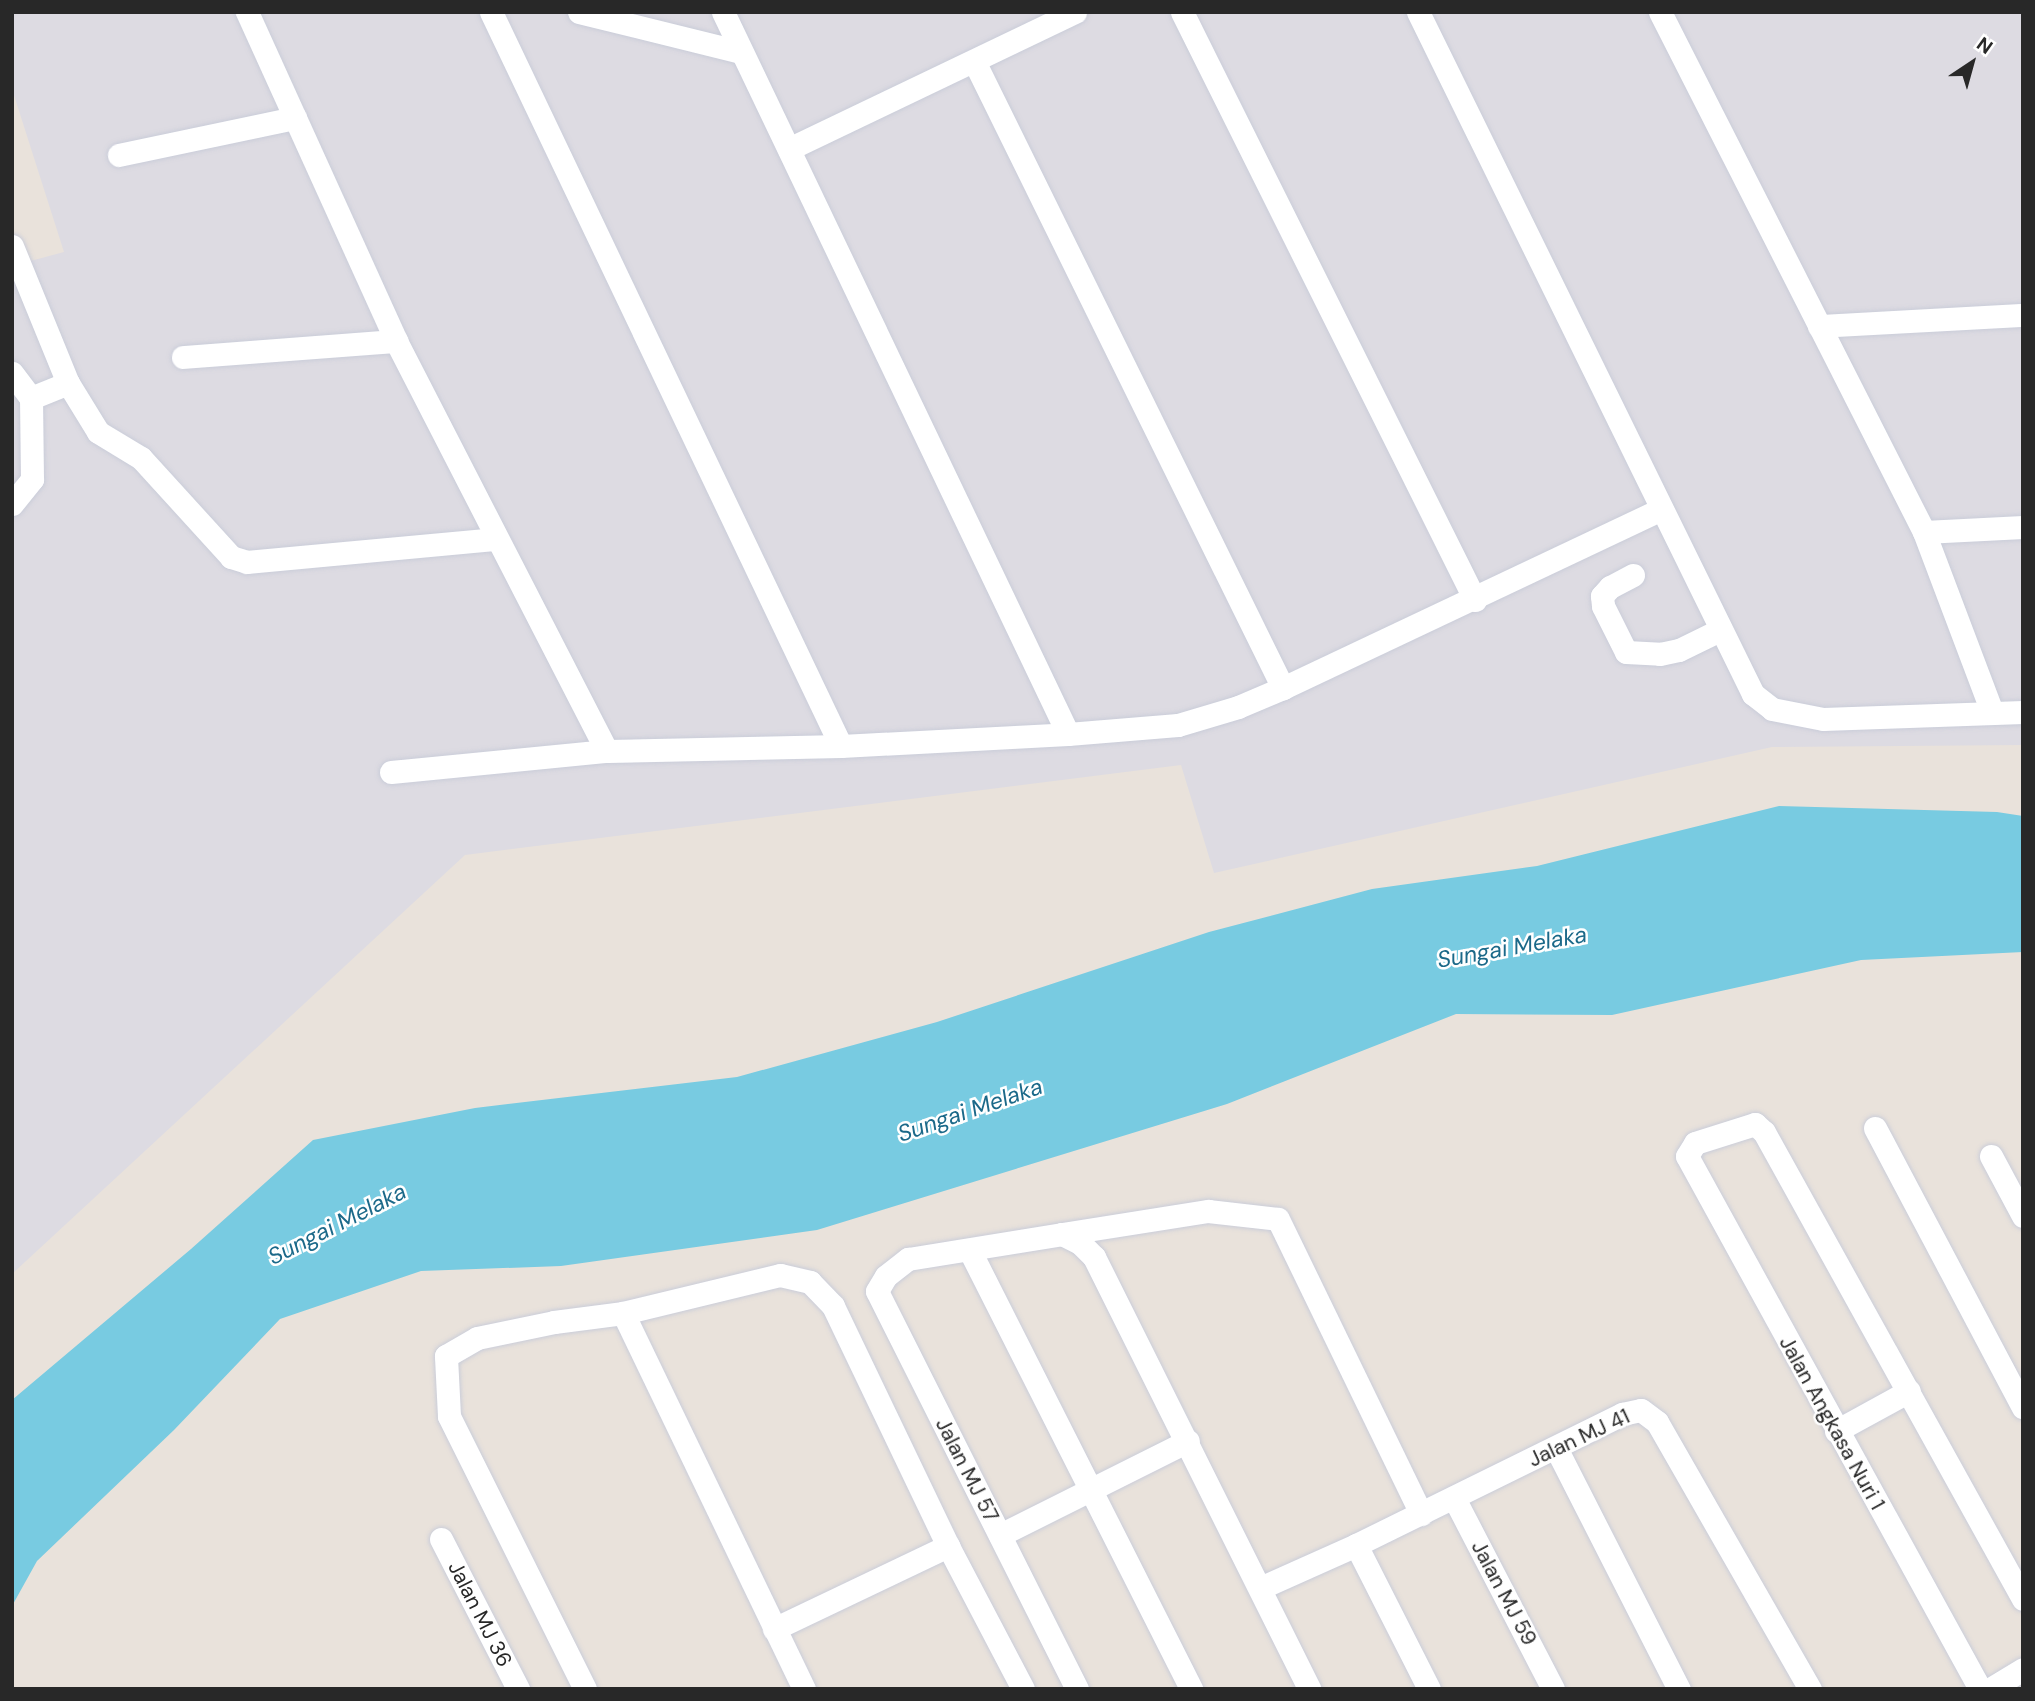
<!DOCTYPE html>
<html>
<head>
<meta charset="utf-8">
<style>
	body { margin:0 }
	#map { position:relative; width:2035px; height:1701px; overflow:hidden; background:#e9e2db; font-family:"DM Sans",sans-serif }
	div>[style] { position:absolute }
	.industrial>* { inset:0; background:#dddbe2 }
	.water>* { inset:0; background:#78cbe1 }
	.roads { filter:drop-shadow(0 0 2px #cacdd9) drop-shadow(0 0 2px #cacdd9) }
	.minor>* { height:23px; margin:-11.5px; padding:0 11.5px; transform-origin:11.5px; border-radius:11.5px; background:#fff }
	span { translate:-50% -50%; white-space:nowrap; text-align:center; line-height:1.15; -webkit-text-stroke:5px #fff; paint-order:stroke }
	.street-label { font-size:21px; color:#282828 }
	.water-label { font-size:23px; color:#1b6989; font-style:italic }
	.frame { position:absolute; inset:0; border:14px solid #282828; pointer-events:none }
	.north { position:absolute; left:1937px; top:28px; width:70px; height:70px; -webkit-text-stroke:5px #fff; paint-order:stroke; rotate:36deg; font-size:19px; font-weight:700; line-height:28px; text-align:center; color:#282828 }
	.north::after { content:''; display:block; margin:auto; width:24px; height:32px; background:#282828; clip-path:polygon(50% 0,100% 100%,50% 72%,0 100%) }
</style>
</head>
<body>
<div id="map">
	<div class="industrial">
		<div style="clip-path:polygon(12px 12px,2023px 12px,2023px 745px,1772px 747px,1214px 873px,1181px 765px,465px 855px,12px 1274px,12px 266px,64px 252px,12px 89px)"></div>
	</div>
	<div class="water">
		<div style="clip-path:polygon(1779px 806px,1997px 812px,2023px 816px,2023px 952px,1861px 960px,1612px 1015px,1456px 1014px,1227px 1104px,817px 1230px,561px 1266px,421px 1271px,280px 1319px,174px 1430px,37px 1561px,12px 1606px,12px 1400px,191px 1249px,313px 1140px,475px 1108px,737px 1077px,937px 1022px,1209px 932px,1372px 889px,1537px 866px)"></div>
	</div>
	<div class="roads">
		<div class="minor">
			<div style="left:247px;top:12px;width:361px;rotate:65.6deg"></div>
			<div style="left:396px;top:341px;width:461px;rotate:62.8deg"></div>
			<div style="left:491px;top:12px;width:813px;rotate:64.51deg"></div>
			<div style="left:579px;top:12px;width:167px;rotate:13.9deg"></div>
			<div style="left:723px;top:12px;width:800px;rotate:64.46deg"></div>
			<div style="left:1182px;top:12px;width:657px;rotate:63.51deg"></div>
			<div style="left:1418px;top:12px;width:760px;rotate:63.84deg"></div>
			<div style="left:1753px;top:694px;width:24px;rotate:38deg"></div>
			<div style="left:1772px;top:709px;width:52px;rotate:11.1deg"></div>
			<div style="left:1823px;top:719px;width:200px;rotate:-2deg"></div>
			<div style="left:1660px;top:12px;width:583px;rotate:63.08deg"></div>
			<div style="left:1924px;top:532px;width:192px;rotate:69.3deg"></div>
			<div style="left:975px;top:63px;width:697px;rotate:63.77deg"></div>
			<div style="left:791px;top:148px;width:315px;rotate:-25.6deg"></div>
			<div style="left:119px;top:155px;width:180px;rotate:-11.9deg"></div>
			<div style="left:12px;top:246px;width:148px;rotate:67.8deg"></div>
			<div style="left:68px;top:383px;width:57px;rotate:58.5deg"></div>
			<div style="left:98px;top:432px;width:50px;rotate:31.2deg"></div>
			<div style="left:141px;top:458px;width:134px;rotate:47.7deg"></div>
			<div style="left:231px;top:557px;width:17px;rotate:17deg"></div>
			<div style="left:247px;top:562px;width:250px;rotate:-5.3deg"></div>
			<div style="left:1819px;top:326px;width:204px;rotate:-3.1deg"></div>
			<div style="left:183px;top:357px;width:214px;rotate:-4.3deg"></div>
			<div style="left:12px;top:373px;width:31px;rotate:53deg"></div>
			<div style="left:31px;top:398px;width:40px;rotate:-22deg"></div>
			<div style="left:12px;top:504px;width:32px;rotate:-51deg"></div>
			<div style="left:32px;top:479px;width:81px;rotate:-90.7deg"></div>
			<div style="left:1924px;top:532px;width:99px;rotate:-2.9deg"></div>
			<div style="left:1633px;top:575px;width:26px;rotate:152deg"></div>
			<div style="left:1610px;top:587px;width:12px;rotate:132deg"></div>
			<div style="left:1602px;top:596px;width:10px;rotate:84deg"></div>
			<div style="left:1603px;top:606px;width:51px;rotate:63.4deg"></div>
			<div style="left:1626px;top:652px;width:34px;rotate:3deg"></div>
			<div style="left:1660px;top:654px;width:19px;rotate:-12deg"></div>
			<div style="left:1679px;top:650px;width:46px;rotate:-26deg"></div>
			<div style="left:391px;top:772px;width:217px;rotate:-5.6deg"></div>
			<div style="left:607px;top:751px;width:234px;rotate:-1.2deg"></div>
			<div style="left:841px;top:746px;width:227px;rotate:-3deg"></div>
			<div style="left:1068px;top:734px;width:110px;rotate:-4.7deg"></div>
			<div style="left:1178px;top:725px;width:63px;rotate:-16.7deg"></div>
			<div style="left:1238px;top:707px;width:49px;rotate:-22.9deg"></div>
			<div style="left:1283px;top:688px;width:418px;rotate:-25.3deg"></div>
			<div style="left:1875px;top:1128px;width:316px;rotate:62.1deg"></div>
			<div style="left:1991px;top:1156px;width:68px;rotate:61.9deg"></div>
			<div style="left:1062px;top:1234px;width:148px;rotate:-9deg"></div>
			<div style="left:1208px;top:1211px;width:70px;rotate:6.5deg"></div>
			<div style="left:1278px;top:1219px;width:328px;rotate:64.1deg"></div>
			<div style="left:970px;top:1251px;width:491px;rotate:63.2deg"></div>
			<div style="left:623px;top:1313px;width:417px;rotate:64.3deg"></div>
			<div style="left:1836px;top:1431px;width:83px;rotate:-28.7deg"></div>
			<div style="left:1556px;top:1448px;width:271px;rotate:63deg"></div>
			<div style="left:1454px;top:1498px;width:215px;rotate:62.6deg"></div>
			<div style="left:1000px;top:1535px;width:210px;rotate:-26.6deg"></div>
			<div style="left:441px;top:1539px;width:169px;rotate:62.8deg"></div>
			<div style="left:1356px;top:1545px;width:161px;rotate:63.1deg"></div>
			<div style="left:1260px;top:1588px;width:105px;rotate:-24.1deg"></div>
			<div style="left:1356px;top:1545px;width:297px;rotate:-26.2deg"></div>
			<div style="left:1622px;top:1414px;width:19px;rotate:-12deg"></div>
			<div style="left:1641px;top:1410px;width:20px;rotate:37deg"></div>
			<div style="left:1657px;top:1422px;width:308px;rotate:60.2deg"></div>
			<div style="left:774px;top:1629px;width:193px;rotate:-25.5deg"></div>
			<div style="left:585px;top:1689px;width:305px;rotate:-116.5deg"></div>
			<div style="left:449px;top:1416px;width:60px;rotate:-92.9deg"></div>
			<div style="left:446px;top:1356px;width:36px;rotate:-30deg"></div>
			<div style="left:477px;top:1338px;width:79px;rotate:-11.7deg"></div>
			<div style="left:554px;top:1322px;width:70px;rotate:-7.4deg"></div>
			<div style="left:623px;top:1313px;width:162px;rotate:-13.6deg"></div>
			<div style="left:780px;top:1275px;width:31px;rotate:13deg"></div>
			<div style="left:810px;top:1282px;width:33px;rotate:46deg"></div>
			<div style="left:833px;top:1306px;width:266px;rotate:64.4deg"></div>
			<div style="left:948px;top:1546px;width:161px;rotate:62.3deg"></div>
			<div style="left:1077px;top:1689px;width:445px;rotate:-116.7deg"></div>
			<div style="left:877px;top:1291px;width:17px;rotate:-59deg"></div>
			<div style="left:886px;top:1276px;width:28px;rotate:-38deg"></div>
			<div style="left:908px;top:1259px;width:156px;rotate:-9.2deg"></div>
			<div style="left:1062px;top:1234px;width:20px;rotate:27deg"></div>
			<div style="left:1080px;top:1243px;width:20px;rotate:45deg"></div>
			<div style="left:1094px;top:1257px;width:483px;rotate:63.5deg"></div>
			<div style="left:1980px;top:1689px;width:608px;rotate:-118.8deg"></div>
			<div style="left:1687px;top:1156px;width:15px;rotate:-58deg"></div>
			<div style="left:1695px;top:1143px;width:63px;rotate:-17.6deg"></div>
			<div style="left:1755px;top:1124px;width:12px;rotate:42deg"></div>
			<div style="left:1764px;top:1132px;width:534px;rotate:60.99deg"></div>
			<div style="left:1990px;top:1689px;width:39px;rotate:-31deg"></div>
		</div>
	</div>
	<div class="street-label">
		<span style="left:1832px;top:1423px;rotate:61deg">Jalan Angkasa Nuri 1</span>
		<span style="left:1579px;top:1438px;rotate:-25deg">Jalan MJ 41</span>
		<span style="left:967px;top:1470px;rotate:63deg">Jalan MJ 57</span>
		<span style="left:1504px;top:1593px;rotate:62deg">Jalan MJ 59</span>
		<span style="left:480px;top:1614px;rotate:63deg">Jalan MJ 36</span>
	</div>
	<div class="water-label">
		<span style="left:1512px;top:947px;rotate:-10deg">Sungai Melaka</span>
		<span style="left:970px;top:1110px;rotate:-19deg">Sungai Melaka</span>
		<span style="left:337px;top:1224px;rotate:-27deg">Sungai Melaka</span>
	</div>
	<div class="frame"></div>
	<div class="north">N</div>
</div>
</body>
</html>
